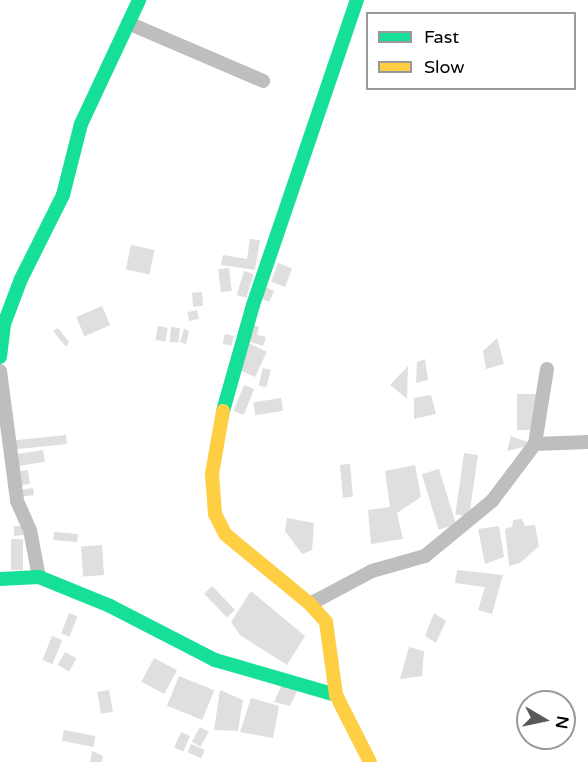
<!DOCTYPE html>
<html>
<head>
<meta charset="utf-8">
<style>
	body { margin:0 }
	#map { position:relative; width:588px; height:762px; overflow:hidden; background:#fff; font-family:"Varela Round",sans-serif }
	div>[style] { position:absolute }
	.building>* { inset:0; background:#dfdfdf; transform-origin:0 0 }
	.street>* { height:14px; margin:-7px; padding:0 7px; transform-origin:7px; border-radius:7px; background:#bebebe }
	.fast>* { height:14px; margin:-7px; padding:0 7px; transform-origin:7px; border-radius:7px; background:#16e098 }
	.slow>* { height:14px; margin:-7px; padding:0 7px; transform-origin:7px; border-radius:7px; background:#ffcf43 }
	span { translate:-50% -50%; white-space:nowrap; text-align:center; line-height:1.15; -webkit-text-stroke:5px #fff; paint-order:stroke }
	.legend { position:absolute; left:366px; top:12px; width:210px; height:78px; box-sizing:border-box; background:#fff; border:2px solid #999; margin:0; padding:8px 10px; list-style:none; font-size:18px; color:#000 }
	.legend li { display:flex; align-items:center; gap:12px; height:30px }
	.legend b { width:30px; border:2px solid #999 }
	.north { position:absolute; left:516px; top:690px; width:60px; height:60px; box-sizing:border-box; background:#fff; border:2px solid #999; border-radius:50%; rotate:99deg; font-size:16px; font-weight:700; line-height:24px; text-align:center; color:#000 }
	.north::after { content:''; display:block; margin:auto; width:21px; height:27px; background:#595959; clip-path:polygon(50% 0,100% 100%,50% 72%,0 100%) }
</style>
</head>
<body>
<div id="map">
	<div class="building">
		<div style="clip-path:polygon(250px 239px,260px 240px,255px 270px,221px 265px,223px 255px,247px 259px)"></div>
		<div style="left:131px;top:245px;width:24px;height:25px;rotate:12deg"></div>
		<div style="left:278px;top:263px;width:15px;height:20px;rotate:20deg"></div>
		<div style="left:229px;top:268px;width:23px;height:11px;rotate:83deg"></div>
		<div style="left:244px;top:271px;width:10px;height:25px;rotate:17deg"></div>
		<div style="left:265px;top:287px;width:10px;height:12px;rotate:24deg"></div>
		<div style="left:202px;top:292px;width:14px;height:10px;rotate:86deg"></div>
		<div style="left:102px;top:306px;width:21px;height:28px;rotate:67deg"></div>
		<div style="left:197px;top:310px;width:9px;height:10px;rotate:77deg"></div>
		<div style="clip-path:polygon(250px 324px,259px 327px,257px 335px,266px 337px,263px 346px,245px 340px)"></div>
		<div style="left:158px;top:326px;width:10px;height:14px;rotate:11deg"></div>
		<div style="left:171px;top:327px;width:9px;height:15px;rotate:6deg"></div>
		<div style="clip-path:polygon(58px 328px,69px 342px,66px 347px,53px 331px)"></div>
		<div style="clip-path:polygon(184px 329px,189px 331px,186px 344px,180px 342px)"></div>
		<div style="left:225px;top:334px;width:9px;height:10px;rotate:13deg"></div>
		<div style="clip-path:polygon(497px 338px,504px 364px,486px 369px,483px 351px)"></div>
		<div style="left:246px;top:342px;width:23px;height:28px;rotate:25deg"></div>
		<div style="clip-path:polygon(425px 359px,428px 380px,416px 383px,417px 362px)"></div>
		<div style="clip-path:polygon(408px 366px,407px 399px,390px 385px)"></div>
		<div style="left:263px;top:368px;width:8px;height:18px;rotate:14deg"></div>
		<div style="left:244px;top:385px;width:11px;height:28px;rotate:22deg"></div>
		<div style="left:517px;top:394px;width:20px;height:36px"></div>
		<div style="clip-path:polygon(431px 395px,436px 414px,414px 419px,414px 398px)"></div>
		<div style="left:281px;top:398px;width:13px;height:28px;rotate:81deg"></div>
		<div style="left:66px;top:435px;width:9px;height:56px;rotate:84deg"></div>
		<div style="clip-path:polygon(511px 436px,525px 441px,535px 444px,507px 451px)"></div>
		<div style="left:43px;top:450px;width:12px;height:29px;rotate:81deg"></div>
		<div style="left:464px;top:453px;width:14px;height:62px;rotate:8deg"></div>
		<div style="left:350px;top:464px;width:33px;height:10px;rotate:85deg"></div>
		<div style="clip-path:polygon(415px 465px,421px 497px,397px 513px,403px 539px,371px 544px,368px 510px,390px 507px,385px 471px)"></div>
		<div style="left:439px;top:469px;width:58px;height:18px;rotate:73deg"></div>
		<div style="left:28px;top:470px;width:14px;height:11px;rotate:82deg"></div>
		<div style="left:33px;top:488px;width:7px;height:13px;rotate:82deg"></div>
		<div style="clip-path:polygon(287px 518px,314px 523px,312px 550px,302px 554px,285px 531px)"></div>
		<div style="clip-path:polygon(522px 519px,525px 526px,535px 525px,539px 546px,520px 563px,509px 566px,505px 529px,512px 527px,513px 520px)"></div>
		<div style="clip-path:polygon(14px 526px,24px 526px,25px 535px,14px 536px)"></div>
		<div style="clip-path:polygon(499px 526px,504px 557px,485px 564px,478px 529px)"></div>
		<div style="left:54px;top:532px;width:24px;height:8px;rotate:5deg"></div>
		<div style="left:11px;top:539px;width:12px;height:31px"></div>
		<div style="left:102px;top:545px;width:30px;height:21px;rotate:86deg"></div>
		<div style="clip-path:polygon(457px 570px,503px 575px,492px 614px,478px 610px,485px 587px,455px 583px)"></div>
		<div style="left:212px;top:586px;width:33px;height:11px;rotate:46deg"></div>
		<div style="clip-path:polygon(251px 591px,305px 636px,287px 665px,240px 635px,231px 622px)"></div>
		<div style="left:69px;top:613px;width:9px;height:22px;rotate:21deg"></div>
		<div style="clip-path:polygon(434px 613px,446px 621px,436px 643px,425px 636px)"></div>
		<div style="left:52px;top:636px;width:11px;height:26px;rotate:22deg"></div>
		<div style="clip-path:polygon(409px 647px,424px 651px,422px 676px,400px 679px)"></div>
		<div style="left:65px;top:652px;width:13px;height:15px;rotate:29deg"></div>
		<div style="left:154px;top:658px;width:26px;height:27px;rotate:28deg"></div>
		<div style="left:179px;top:676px;width:38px;height:32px;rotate:22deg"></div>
		<div style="clip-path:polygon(283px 682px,298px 689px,290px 706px,274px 702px)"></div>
		<div style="left:109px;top:690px;width:22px;height:12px;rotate:80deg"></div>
		<div style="clip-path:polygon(220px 690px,243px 700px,238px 731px,214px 730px)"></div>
		<div style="clip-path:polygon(251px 698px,279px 706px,273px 738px,240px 732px)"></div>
		<div style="left:200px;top:727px;width:10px;height:17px;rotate:29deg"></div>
		<div style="left:64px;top:730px;width:32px;height:11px;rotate:11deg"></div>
		<div style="left:181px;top:732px;width:10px;height:17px;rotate:24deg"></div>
		<div style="left:191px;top:744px;width:15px;height:9px;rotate:23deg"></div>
		<div style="clip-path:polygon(92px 751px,103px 756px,102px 762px,90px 762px)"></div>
	</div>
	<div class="street">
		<div style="left:128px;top:23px;width:147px;rotate:23.2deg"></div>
		<div style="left:0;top:371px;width:131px;rotate:82.5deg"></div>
		<div style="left:17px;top:501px;width:32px;rotate:66deg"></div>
		<div style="left:30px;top:530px;width:48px;rotate:79.2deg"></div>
		<div style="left:535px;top:444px;width:53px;rotate:-2.2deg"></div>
		<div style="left:310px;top:604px;width:70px;rotate:-28deg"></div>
		<div style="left:372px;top:571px;width:55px;rotate:-15.8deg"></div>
		<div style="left:425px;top:556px;width:87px;rotate:-39.4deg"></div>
		<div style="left:492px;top:501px;width:71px;rotate:-53deg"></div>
		<div style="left:535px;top:444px;width:76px;rotate:-80.9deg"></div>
	</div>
	<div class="fast">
		<div style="left:0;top:357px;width:33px;rotate:-83deg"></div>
		<div style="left:4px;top:324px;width:48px;rotate:-69.3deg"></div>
		<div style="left:21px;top:279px;width:94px;rotate:-63.4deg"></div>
		<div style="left:63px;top:195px;width:73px;rotate:-75.8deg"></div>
		<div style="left:81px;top:124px;width:137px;rotate:-64.9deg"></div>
		<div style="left:223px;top:411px;width:110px;rotate:-74.2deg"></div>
		<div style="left:253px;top:305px;width:322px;rotate:-71.2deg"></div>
		<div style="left:0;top:579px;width:39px;rotate:-3deg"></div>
		<div style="left:39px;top:577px;width:77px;rotate:22.2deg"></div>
		<div style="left:110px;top:606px;width:118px;rotate:27.2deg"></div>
		<div style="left:215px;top:660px;width:126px;rotate:16.1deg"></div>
	</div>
	<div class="slow">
		<div style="left:223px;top:411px;width:64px;rotate:99.9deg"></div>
		<div style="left:212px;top:474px;width:40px;rotate:85.7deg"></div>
		<div style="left:215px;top:514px;width:22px;rotate:63deg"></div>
		<div style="left:225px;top:534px;width:110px;rotate:39.5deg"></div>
		<div style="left:310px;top:604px;width:24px;rotate:48deg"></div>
		<div style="left:326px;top:622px;width:74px;rotate:82.2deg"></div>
		<div style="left:336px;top:695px;width:75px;rotate:63.1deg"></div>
	</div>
	<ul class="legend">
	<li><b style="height:8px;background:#16e098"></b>Fast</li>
	<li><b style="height:8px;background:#ffcf43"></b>Slow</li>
	</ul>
	<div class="north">N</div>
</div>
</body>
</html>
